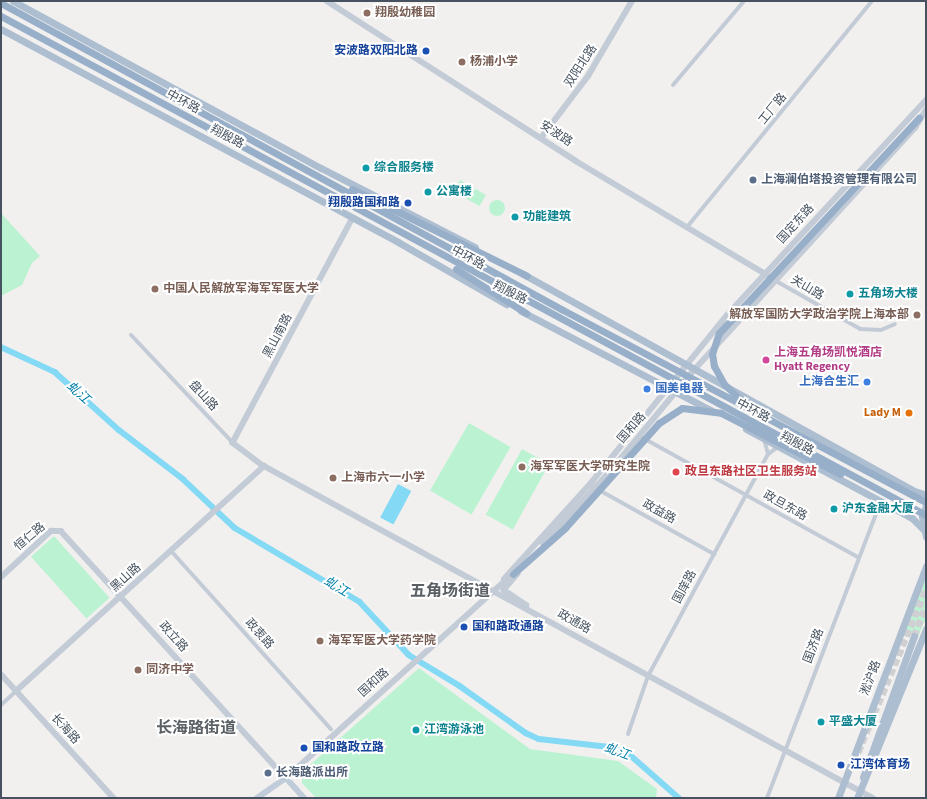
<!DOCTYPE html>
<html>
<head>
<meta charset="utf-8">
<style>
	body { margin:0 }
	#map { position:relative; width:927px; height:799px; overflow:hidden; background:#f2f0ef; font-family:"Source Sans 3","Noto Sans SC",sans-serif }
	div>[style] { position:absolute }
	.green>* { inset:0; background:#bbf3d2; transform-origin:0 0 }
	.round { border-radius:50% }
	.water>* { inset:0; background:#84d9f4; transform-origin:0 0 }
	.canal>* { height:5.5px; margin:-2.75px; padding:0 2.75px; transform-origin:2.75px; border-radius:2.75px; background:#84d9f4 }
	.primary-tunnel>* { height:7px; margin-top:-3.5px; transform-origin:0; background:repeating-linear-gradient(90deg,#d0d0d2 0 7px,transparent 0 10.5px) }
	.minor>* { height:4px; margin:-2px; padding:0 2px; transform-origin:2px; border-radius:2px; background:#c2cbd6 }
	.tertiary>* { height:5.5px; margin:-2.75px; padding:0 2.75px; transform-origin:2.75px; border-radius:2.75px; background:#c2cbd6 }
	.secondary>* { height:6px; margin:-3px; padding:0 3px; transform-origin:3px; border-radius:3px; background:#c1ccda }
	.primary>* { height:7px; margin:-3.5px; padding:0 3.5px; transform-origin:3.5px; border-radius:3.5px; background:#adbed1 }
	.trunk>* { height:7px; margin:-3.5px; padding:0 3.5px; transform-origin:3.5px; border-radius:3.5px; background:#98afca }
	.dots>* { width:11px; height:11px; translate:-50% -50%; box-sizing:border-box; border:2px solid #fff; border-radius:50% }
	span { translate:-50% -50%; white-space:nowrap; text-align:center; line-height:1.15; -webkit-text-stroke:4px #fff; paint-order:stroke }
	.education-label { font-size:12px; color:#785e54; font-weight:700 }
	.left { translate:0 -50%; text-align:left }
	.right { translate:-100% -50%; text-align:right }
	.transit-label { font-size:12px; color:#164399; font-weight:700 }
	.street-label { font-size:12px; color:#46525f }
	.culture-label { font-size:12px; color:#0d838f; font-weight:700 }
	.service-label { font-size:12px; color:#4e5e75; font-weight:700 }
	.hotel-label { font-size:12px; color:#b23c85; font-weight:700 }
	.shop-label { font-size:12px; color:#366cbe; font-weight:700 }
	.food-label { font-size:12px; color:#c56008; font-weight:700 }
	.health-label { font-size:12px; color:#be3a42; font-weight:700 }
	.water-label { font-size:13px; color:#027fa7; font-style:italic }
	.district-label { font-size:16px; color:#5b6065; font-weight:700 }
	.frame { position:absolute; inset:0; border:2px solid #46525f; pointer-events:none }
</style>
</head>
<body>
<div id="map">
	<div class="green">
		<div style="left:460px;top:180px;width:30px;height:13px;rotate:30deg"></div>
		<div class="round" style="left:489px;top:200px;width:16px;height:16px"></div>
		<div style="clip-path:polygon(1px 213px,40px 256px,32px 263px,22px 285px,1px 296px)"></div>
		<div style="left:469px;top:423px;width:48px;height:78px;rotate:30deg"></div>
		<div style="left:522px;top:449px;width:31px;height:75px;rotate:29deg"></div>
		<div style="left:54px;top:536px;width:83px;height:31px;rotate:48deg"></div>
		<div style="clip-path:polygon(926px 577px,926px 618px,918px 637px,904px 631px)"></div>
		<div style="clip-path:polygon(419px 668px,530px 749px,618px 761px,657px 789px,656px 798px,316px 798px,302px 783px,302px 772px)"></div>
	</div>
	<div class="water">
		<div style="left:398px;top:484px;width:15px;height:38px;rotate:28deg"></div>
	</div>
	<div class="canal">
		<div style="left:1px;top:347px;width:60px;rotate:24.8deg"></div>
		<div style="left:55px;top:372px;width:86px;rotate:42.2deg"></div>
		<div style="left:119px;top:430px;width:81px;rotate:37.4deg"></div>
		<div style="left:183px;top:479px;width:71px;rotate:43.3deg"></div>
		<div style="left:235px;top:528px;width:145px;rotate:30.6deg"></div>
		<div style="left:360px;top:602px;width:72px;rotate:47.2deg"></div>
		<div style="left:409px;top:655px;width:60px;rotate:31.3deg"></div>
		<div style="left:460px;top:686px;width:81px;rotate:35.5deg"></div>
		<div style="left:526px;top:733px;width:14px;rotate:25deg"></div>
		<div style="left:539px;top:739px;width:70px;rotate:6.5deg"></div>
		<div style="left:609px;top:747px;width:20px;rotate:18deg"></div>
		<div style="left:628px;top:753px;width:68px;rotate:41.4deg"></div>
	</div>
	<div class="primary-tunnel">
		<div style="left:914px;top:636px;width:32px;rotate:-68deg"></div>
		<div style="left:854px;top:762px;width:187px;rotate:-67.4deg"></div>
	</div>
	<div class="minor">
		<div style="left:673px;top:85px;width:110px;rotate:-49.8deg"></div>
		<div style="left:687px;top:227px;width:292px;rotate:-50.7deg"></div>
		<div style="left:776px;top:281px;width:97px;rotate:29.7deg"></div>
		<div style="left:860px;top:329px;width:21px;rotate:3deg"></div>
		<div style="left:881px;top:330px;width:15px;rotate:-23deg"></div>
		<div style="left:131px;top:335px;width:149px;rotate:46.6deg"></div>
		<div style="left:643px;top:438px;width:246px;rotate:29deg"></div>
		<div style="left:764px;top:439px;width:16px;rotate:75deg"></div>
		<div style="left:599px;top:490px;width:132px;rotate:29.1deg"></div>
		<div style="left:172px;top:552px;width:238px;rotate:48.1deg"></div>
		<div style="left:1px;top:705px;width:21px;rotate:-43deg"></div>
		<div style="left:628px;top:734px;width:61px;rotate:-71deg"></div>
		<div style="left:648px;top:676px;width:252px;rotate:-61.6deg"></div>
		<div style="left:768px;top:454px;width:12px;rotate:-35deg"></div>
		<div style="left:767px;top:798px;width:318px;rotate:-69deg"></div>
	</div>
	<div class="tertiary">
		<div style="left:327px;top:1px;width:296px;rotate:32.7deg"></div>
		<div style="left:576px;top:161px;width:222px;rotate:30.8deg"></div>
		<div style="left:541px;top:138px;width:78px;rotate:-52.8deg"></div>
		<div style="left:588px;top:76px;width:87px;rotate:-59.6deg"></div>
		<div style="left:353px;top:218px;width:255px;rotate:118.1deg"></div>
		<div style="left:233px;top:443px;width:39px;rotate:37deg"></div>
		<div style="left:264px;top:466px;width:694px;rotate:28.6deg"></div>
		<div style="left:543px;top:544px;width:94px;rotate:-47.2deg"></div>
		<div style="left:607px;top:475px;width:136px;rotate:-50.4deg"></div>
		<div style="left:694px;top:370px;width:328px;rotate:-47.6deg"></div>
		<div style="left:915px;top:128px;width:21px;rotate:-59deg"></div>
		<div style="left:518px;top:574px;width:21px;rotate:131deg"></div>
		<div style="left:504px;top:590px;width:27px;rotate:34deg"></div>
		<div style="left:1px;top:577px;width:68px;rotate:-42.6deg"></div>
		<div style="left:51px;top:531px;width:10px"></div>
		<div style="left:61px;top:531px;width:334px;rotate:47.7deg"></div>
		<div style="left:286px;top:778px;width:309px;rotate:-42deg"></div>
		<div style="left:504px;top:579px;width:130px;rotate:-47.8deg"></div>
		<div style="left:591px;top:483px;width:218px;rotate:-51deg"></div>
		<div style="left:728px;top:314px;width:292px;rotate:-47.2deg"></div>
		<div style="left:1px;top:674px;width:168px;rotate:47.7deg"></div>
		<div style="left:16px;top:691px;width:335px;rotate:-42.2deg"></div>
	</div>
	<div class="secondary">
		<div style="left:257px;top:798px;width:35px;rotate:-35deg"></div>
		<div style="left:286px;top:778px;width:27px;rotate:48deg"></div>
	</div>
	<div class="primary">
		<div style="left:13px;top:1px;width:350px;rotate:28.5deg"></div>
		<div style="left:321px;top:168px;width:173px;rotate:27.2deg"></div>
		<div style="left:1px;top:29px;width:451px;rotate:28.2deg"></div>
		<div style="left:398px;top:242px;width:125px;rotate:29.9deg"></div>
		<div style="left:523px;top:274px;width:447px;rotate:29deg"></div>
		<div style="left:521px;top:311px;width:216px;rotate:27.6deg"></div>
		<div style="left:746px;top:429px;width:188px;rotate:28.2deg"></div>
		<div style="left:912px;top:518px;width:17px;rotate:45deg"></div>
		<div style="left:911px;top:490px;width:16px;rotate:18deg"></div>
		<div style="left:926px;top:506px;width:11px;rotate:112deg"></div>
		<div style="left:922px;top:516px;width:21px;rotate:79deg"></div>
		<div style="left:863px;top:777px;width:150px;rotate:-70.1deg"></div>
		<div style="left:838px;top:798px;width:248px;rotate:-69.2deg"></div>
		<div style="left:857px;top:798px;width:183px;rotate:-67.8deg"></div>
	</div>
	<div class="trunk">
		<div style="left:1px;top:3px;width:640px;rotate:28.65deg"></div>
		<div style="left:563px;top:310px;width:411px;rotate:27.9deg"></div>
		<div style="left:1px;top:16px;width:1051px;rotate:28.35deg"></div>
		<div style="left:352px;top:189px;width:195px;rotate:26.4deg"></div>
		<div style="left:456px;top:269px;width:83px;rotate:32.2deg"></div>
		<div style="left:741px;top:400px;width:23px;rotate:-137deg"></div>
		<div style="left:724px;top:384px;width:21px;rotate:-119deg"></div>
		<div style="left:714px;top:366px;width:12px;rotate:-99deg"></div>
		<div style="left:712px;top:354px;width:22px;rotate:-72deg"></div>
		<div style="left:719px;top:333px;width:294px;rotate:-47.1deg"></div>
		<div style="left:513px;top:574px;width:69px;rotate:-41.5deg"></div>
		<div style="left:565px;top:528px;width:141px;rotate:-48.2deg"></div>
		<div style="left:659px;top:423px;width:27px;rotate:-33deg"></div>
		<div style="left:682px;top:408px;width:39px;rotate:7deg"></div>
		<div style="left:721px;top:413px;width:134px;rotate:27.1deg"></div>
	</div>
	<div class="dots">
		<div style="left:367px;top:13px;background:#8d6e63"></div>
		<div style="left:426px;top:51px;background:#1a4fb4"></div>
		<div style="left:462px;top:62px;background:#8d6e63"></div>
		<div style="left:366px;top:168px;background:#0f9aa8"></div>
		<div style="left:753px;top:180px;background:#5c6f8a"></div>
		<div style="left:428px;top:192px;background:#0f9aa8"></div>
		<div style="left:408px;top:203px;background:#1a4fb4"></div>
		<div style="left:515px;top:217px;background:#0f9aa8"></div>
		<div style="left:155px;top:289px;background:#8d6e63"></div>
		<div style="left:850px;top:294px;background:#0f9aa8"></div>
		<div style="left:917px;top:315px;background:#8d6e63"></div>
		<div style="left:766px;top:360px;background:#d1479c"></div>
		<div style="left:867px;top:382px;background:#3f7fe0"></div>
		<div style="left:647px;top:389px;background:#3f7fe0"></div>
		<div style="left:909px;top:413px;background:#e8710a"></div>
		<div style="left:522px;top:467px;background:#8d6e63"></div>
		<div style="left:676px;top:472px;background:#e0444e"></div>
		<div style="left:333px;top:478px;background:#8d6e63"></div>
		<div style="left:834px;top:509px;background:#0f9aa8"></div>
		<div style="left:464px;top:627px;background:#1a4fb4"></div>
		<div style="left:320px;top:641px;background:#8d6e63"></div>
		<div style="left:138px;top:670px;background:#8d6e63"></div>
		<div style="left:821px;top:722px;background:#0f9aa8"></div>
		<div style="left:416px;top:730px;background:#0f9aa8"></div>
		<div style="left:304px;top:748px;background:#1a4fb4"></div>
		<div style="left:841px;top:765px;background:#1a4fb4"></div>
		<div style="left:268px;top:773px;background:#5c6f8a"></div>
	</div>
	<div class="education-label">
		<span class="left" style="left:375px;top:13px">翔殷幼稚园</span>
		<span class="left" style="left:470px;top:62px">杨浦小学</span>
		<span class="left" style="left:163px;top:289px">中国人民解放军海军军医大学</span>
		<span class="right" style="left:909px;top:315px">解放军国防大学政治学院上海本部</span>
		<span class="left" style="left:530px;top:467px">海军军医大学研究生院</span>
		<span class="left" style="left:341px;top:478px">上海市六一小学</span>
		<span class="left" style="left:328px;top:641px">海军军医大学药学院</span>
		<span class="left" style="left:146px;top:670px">同济中学</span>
	</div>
	<div class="transit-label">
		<span class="right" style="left:418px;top:51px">安波路双阳北路</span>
		<span class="right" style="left:400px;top:203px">翔殷路国和路</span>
		<span class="left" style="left:472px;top:627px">国和路政通路</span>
		<span class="left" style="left:312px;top:748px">国和路政立路</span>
		<span class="left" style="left:850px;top:765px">江湾体育场</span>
	</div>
	<div class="street-label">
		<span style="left:581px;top:66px;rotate:-57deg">双阳北路</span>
		<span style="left:183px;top:102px;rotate:29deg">中环路</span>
		<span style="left:773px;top:109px;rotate:-51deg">工厂路</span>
		<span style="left:556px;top:134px;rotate:33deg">安波路</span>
		<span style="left:227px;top:137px;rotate:28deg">翔殷路</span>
		<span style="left:796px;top:224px;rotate:-48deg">国定东路</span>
		<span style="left:468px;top:258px;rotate:29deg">中环路</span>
		<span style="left:807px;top:288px;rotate:31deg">关山路</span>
		<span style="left:510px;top:293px;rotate:27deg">翔殷路</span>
		<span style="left:278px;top:336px;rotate:-62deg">黑山南路</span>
		<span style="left:203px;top:396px;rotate:47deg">盘山路</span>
		<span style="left:753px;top:411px;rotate:28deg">中环路</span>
		<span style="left:632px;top:428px;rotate:-49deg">国和路</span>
		<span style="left:797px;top:444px;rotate:28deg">翔殷路</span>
		<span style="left:785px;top:506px;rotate:29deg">政旦东路</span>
		<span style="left:659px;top:512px;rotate:29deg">政益路</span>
		<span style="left:30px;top:537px;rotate:-40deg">恒仁路</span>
		<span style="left:126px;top:578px;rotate:-42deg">黑山路</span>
		<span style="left:685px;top:587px;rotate:-62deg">国庠路</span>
		<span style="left:574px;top:622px;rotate:29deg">政通路</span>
		<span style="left:259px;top:634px;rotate:48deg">政衷路</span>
		<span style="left:173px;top:637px;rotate:48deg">政立路</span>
		<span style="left:814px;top:646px;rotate:-69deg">国济路</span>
		<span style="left:871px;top:678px;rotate:-69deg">淞沪路</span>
		<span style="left:374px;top:683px;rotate:-42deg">国和路</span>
		<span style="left:65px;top:729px;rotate:48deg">长海路</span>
	</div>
	<div class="culture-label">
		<span class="left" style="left:374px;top:168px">综合服务楼</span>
		<span class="left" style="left:436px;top:192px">公寓楼</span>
		<span class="left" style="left:523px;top:217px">功能建筑</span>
		<span class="left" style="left:858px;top:294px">五角场大楼</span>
		<span class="left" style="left:842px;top:509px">沪东金融大厦</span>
		<span class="left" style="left:829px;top:722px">平盛大厦</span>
		<span class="left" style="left:424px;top:730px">江湾游泳池</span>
	</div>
	<div class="service-label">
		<span class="left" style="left:761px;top:180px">上海澜伯塔投资管理有限公司</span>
		<span class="left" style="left:276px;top:773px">长海路派出所</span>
	</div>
	<div class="hotel-label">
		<span class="left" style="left:774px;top:360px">上海五角场凯悦酒店<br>Hyatt Regency</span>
	</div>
	<div class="shop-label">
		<span class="right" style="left:859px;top:382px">上海合生汇</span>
		<span class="left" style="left:655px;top:389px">国美电器</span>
	</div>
	<div class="food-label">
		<span class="right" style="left:901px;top:413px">Lady M</span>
	</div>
	<div class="health-label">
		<span class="left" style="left:685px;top:472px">政旦东路社区卫生服务站</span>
	</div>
	<div class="water-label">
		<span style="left:78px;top:393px;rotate:42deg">虬江</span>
		<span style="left:336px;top:587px;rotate:31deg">虬江</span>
		<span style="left:617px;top:752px;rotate:20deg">虬江</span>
	</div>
	<div class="district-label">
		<span style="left:450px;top:591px">五角场街道</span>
		<span style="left:196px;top:728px">长海路街道</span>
	</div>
	<div class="frame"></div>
</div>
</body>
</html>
